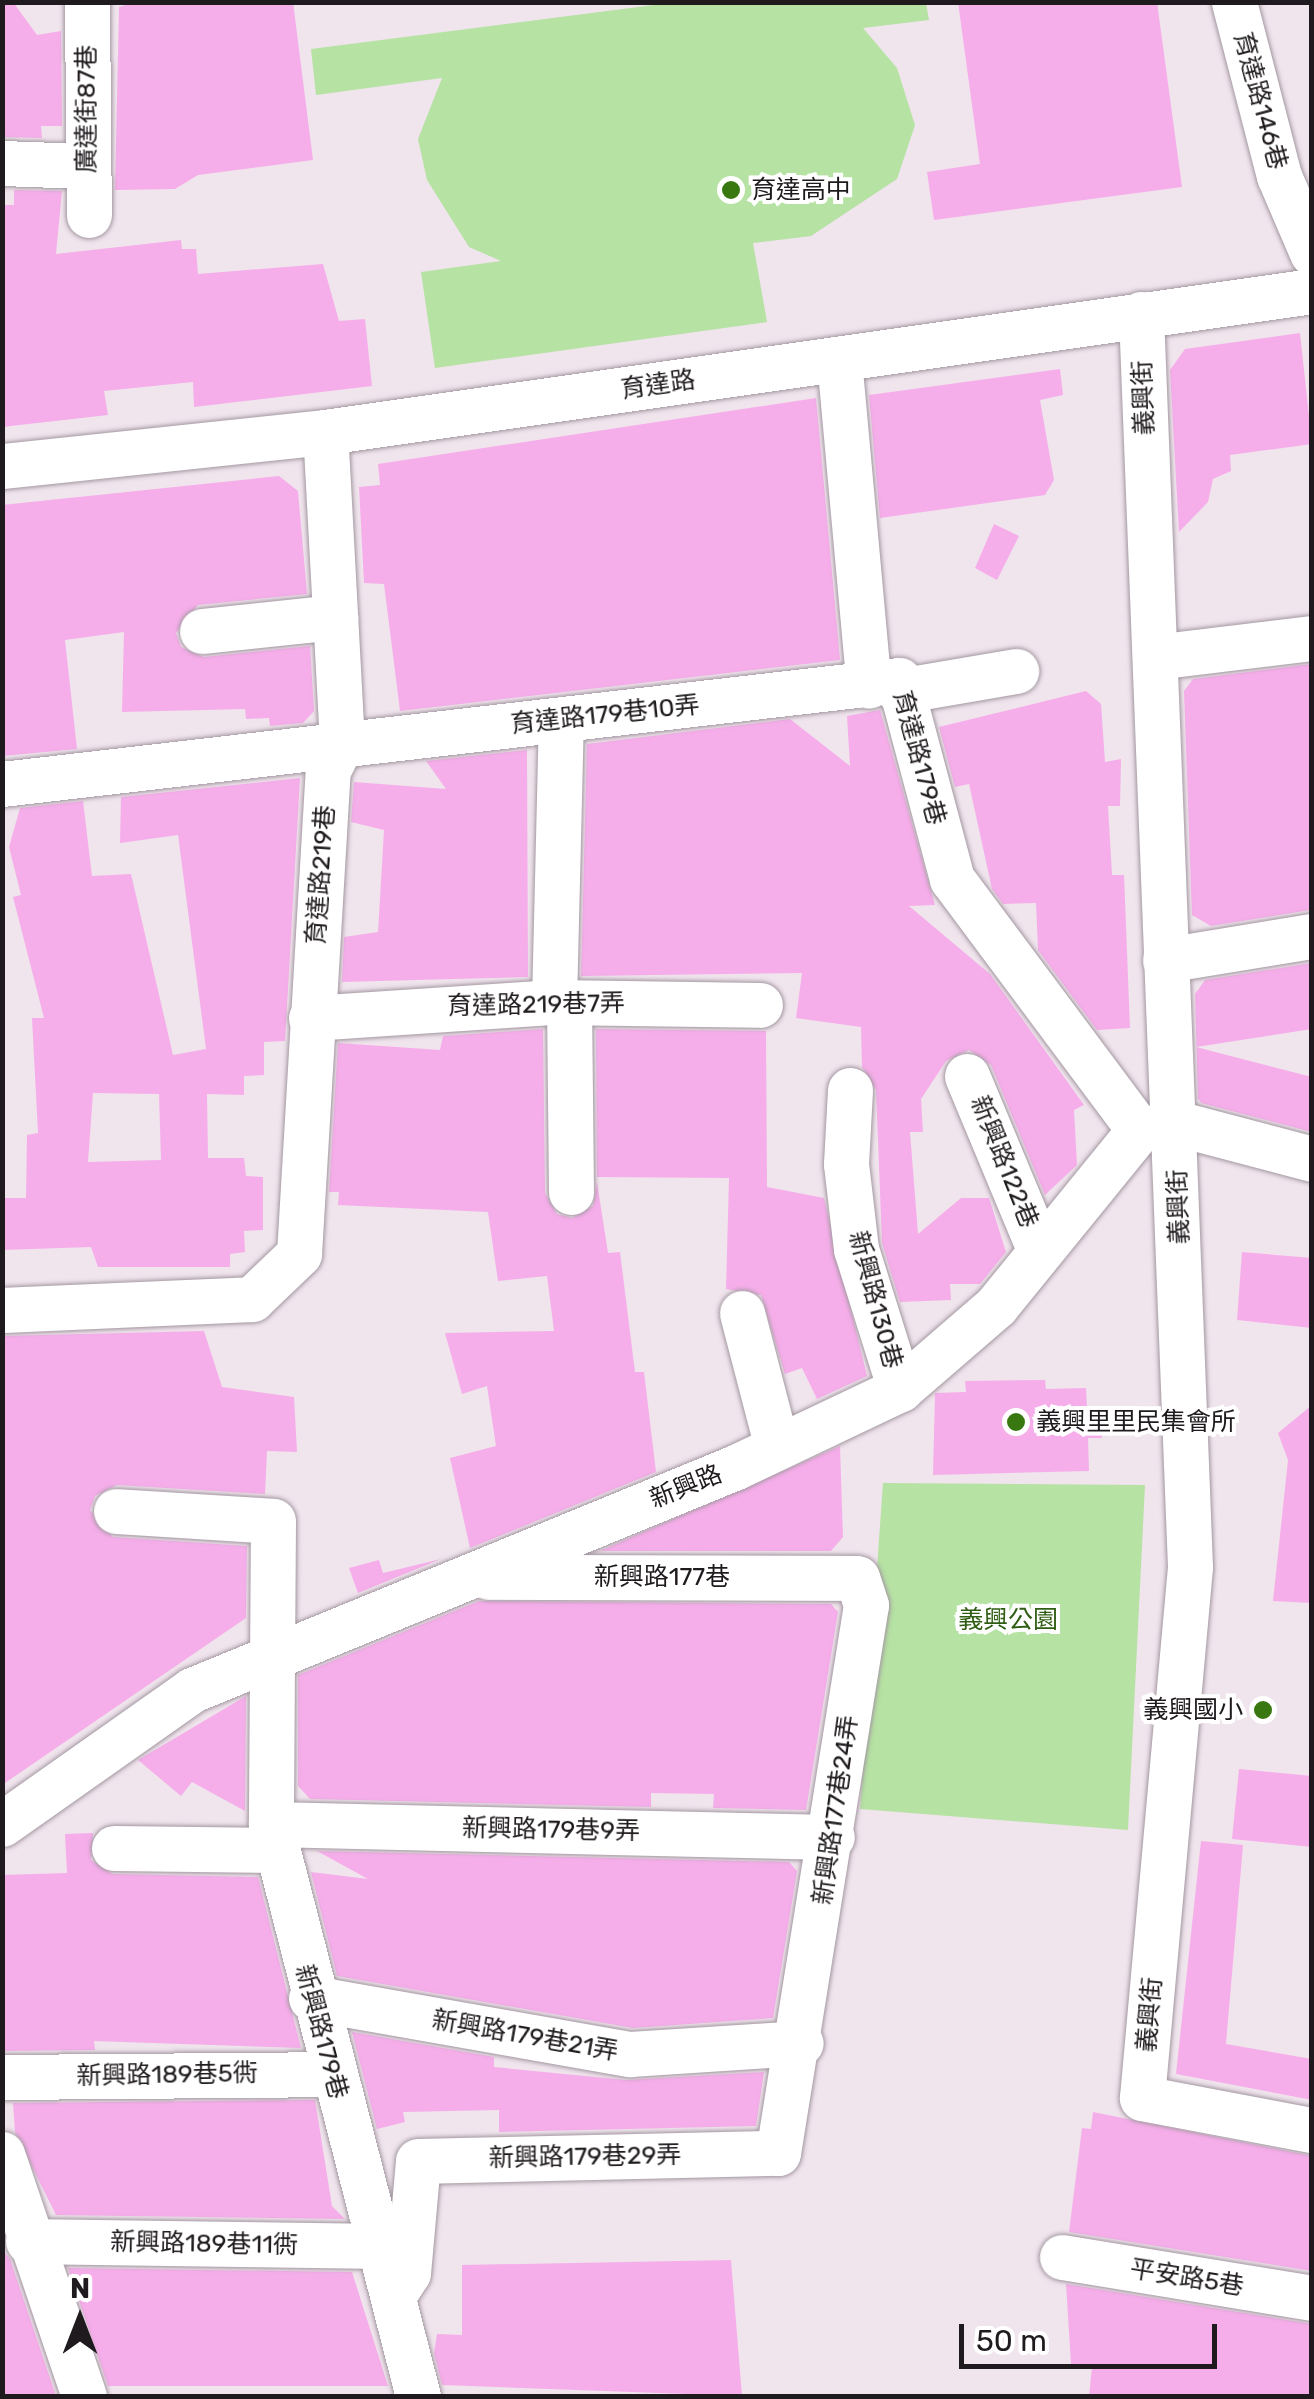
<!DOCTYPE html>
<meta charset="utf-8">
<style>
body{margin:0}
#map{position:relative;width:1314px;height:2399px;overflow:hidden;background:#f0e4ed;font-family:Rubik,"Noto Sans TC",sans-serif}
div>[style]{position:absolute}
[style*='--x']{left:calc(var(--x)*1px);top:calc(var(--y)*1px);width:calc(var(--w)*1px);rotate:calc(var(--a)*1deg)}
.green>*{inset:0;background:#b6e2a3}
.building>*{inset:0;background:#f6aeea}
.roads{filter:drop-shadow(0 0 2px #a398a1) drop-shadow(0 0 2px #a398a1)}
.minor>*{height:45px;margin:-22.5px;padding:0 22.5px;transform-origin:22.5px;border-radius:22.5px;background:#fff}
.dots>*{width:28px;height:28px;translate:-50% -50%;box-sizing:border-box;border:5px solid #fff;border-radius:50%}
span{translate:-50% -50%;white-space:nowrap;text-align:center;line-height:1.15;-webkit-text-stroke:8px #fff;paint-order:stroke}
.street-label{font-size:25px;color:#1e1a1d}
.poi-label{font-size:25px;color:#1e1a1d}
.left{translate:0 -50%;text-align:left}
.right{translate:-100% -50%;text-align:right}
.park-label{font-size:25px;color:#2f5d13}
.frame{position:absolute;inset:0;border:5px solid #1e1a1d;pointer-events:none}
.north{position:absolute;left:30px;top:2269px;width:100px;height:100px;-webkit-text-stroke:8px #fff;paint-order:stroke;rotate:0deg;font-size:28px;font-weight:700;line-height:40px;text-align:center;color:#1e1a1d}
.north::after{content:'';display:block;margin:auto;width:35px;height:45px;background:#1e1a1d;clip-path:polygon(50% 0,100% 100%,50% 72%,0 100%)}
.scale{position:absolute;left:959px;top:2324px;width:258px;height:45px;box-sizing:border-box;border:5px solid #1e1a1d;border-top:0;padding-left:12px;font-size:30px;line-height:35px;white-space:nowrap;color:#1e1a1d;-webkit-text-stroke:8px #fff;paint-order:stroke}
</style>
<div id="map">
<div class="green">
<div style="clip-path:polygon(677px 2px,926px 3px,929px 20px,863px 28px,897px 68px,915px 125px,897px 179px,811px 236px,753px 243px,767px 322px,435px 368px,421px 272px,501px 261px,469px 247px,427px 180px,418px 139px,442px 78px,316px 95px,311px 49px)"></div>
<div style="clip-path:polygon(883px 1483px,1145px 1485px,1128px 1830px,860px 1809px)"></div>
</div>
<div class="building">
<div style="clip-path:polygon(2px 2px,13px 2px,37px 35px,61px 31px,62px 126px,41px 126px,42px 138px,2px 137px)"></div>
<div style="clip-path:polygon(136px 2px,293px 2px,313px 160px,198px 175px,175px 189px,115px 190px,119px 7px)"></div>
<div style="clip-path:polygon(958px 2px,1157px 2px,1182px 187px,934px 220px,927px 172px,980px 164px)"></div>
<div style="clip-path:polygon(14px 190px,62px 191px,56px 254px,181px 240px,182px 249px,196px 249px,198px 274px,323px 264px,339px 321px,365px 319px,372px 386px,194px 407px,193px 382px,104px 391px,108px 415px,2px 427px,2px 205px,14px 205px)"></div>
<div style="clip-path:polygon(1300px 333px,1312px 444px,1230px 455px,1231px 471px,1213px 479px,1208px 502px,1179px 532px,1170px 370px,1185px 349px)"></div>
<div style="clip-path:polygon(1060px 369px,1063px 395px,1040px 400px,1054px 480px,1045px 495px,880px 518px,869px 395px)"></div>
<div style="clip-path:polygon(816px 398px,840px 660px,400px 711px,384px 584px,364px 583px,359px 487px,380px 485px,378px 464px)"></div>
<div style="clip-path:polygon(279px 476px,298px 491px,307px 594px,198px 605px,176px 633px,181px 647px,204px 657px,310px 646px,314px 711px,303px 723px,270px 726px,269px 718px,246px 719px,245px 709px,122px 712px,124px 632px,65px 640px,77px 749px,2px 756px,2px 505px)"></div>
<div style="clip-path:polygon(994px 524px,1019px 536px,997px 580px,975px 568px)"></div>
<div style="clip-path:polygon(1312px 664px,1310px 910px,1211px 926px,1192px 915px,1184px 691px,1193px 679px)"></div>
<div style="clip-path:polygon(1086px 691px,1101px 704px,1105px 762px,1121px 759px,1120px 806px,1108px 806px,1112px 875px,1124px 875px,1130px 1028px,1097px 1030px,1038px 950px,1036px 903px,1003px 904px,992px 889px,969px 784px,955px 787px,939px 727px)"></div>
<div style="clip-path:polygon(880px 710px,935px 905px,909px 906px,990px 974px,1084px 1105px,1074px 1110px,1077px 1165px,1045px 1195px,991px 1065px,969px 1050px,946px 1061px,921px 1099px,923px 1132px,910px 1132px,918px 1234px,961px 1198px,989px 1198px,1006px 1252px,980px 1284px,950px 1284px,951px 1300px,900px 1302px,882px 1243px,876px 1090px,862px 1067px,861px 1027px,796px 1018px,802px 973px,581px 976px,587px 744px,790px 719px,850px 766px,847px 716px)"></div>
<div style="clip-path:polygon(527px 750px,528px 977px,342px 982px,344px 937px,378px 932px,384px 830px,351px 822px,354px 782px,446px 789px,426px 761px)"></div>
<div style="clip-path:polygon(evenodd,300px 778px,285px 1041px,264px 1042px,264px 1075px,244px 1076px,244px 1095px,207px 1094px,208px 1158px,244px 1158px,246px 1176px,263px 1177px,263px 1230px,244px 1231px,245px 1252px,230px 1254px,230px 1267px,98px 1267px,91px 1247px,2px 1250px,2px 1198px,26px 1198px,27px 1135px,38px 1133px,32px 1018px,44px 1018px,13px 897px,21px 895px,9px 847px,20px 808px,83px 801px,92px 876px,131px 874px,173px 1055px,206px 1049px,178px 835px,120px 843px,121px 797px,300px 778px,93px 1093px,159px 1094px,161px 1160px,88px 1162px,93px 1093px)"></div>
<div style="clip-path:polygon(1312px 963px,1312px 1029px,1196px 1047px,1312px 1077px,1312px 1132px,1201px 1103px,1198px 1098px,1195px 994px,1205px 980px)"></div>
<div style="clip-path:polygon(543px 1029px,545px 1193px,557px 1214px,572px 1218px,593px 1206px,597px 1182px,608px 1253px,620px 1252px,635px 1372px,644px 1372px,656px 1472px,470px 1548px,450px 1458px,496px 1446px,487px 1386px,462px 1394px,445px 1333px,554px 1331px,547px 1276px,498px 1281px,488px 1212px,338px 1205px,339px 1192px,329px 1192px,338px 1043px,440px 1050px,443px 1036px)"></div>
<div style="clip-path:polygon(596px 1029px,766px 1031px,767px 1187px,824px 1198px,867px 1376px,817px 1399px,802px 1368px,785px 1374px,761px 1295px,726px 1289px,729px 1178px,597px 1177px)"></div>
<div style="clip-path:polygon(1242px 1252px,1312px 1258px,1312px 1328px,1237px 1320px)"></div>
<div style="clip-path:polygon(204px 1331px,222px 1387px,294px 1397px,297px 1452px,267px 1451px,265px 1494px,117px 1485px,95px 1496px,90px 1510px,113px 1537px,247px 1546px,246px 1618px,2px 1785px,2px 1336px)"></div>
<div style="clip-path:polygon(1045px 1380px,1046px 1389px,1086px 1388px,1087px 1407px,1101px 1406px,1102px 1438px,1088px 1438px,1089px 1471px,933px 1475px,935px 1393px,966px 1392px,965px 1381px)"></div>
<div style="clip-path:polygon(1312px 1405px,1312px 1603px,1273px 1601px,1288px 1460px,1278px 1433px)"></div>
<div style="clip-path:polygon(840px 1446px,843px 1537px,831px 1551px,600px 1551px)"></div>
<div style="clip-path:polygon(441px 1559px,358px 1593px,349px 1568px,379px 1560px,383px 1573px)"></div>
<div style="clip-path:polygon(479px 1601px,831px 1604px,838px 1612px,806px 1810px,713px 1808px,714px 1794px,651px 1793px,651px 1807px,310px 1799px,298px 1786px,298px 1675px)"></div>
<div style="clip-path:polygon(246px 1696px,245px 1811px,192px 1782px,181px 1796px,138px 1760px)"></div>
<div style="clip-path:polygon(1239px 1769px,1312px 1776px,1312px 1847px,1232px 1839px)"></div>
<div style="clip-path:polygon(93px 1833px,91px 1860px,113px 1874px,258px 1877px,301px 2048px,94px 2041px,95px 2050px,2px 2051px,2px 1875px,67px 1873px,65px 1834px)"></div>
<div style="clip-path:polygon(1201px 1841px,1243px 1845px,1226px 2044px,1312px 2059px,1312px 2100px,1176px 2074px)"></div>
<div style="clip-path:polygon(317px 1851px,789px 1862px,797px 1871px,773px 2018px,633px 2028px,337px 1976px,311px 1872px,368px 1879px)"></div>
<div style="clip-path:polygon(352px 2032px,494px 2057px,494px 2067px,626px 2080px,764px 2072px,756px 2126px,499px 2132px,499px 2110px,403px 2112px,405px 2122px,377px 2129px)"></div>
<div style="clip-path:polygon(315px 2100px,332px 2206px,345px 2219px,56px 2215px,15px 2132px,13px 2103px)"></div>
<div style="clip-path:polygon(1093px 2112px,1312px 2156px,1312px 2271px,1069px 2232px,1082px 2128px,1091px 2129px)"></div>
<div style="clip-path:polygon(2px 2250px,10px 2259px,56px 2396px,2px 2396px)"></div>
<div style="clip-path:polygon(731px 2260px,742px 2396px,442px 2385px,434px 2353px,437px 2334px,462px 2335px,462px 2265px)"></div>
<div style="clip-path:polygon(68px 2268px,352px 2272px,388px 2386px,108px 2386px)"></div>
<div style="clip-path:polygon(1066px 2284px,1312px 2324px,1312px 2396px,1089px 2396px,1092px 2367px,1071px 2364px)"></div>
</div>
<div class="roads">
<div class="minor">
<div style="--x:87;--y:2;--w:213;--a:89.5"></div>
<div style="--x:1234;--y:2;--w:180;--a:75.5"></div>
<div style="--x:1279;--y:176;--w:84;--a:66.8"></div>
<div style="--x:2;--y:163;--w:83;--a:2.1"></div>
<div style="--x:1141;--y:314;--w:1254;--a:87.76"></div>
<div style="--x:1190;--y:1567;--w:533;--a:95.17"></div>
<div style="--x:1142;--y:2098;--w:173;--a:10.7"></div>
<div style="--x:839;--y:359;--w:328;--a:84.8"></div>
<div style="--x:2;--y:466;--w:325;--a:-6"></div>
<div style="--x:325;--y:432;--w:997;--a:-8.13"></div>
<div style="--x:202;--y:631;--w:134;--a:-6"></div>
<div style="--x:1155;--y:657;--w:158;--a:-6.9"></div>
<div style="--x:899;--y:691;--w:119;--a:-9.7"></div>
<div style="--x:2;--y:784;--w:903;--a:-6.61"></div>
<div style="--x:899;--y:680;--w:206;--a:75.1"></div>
<div style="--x:952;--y:879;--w:313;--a:53.3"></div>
<div style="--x:1165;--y:960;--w:149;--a:-9.3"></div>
<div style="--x:554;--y:1002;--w:282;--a:-88.6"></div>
<div style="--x:569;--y:1002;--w:190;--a:89.4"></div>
<div style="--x:311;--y:1018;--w:244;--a:-3.8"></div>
<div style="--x:554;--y:1002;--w:206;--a:0.8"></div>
<div style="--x:967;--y:1076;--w:187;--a:67.4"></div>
<div style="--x:850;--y:1090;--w:74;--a:93.1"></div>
<div style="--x:846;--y:1164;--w:86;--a:83.3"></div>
<div style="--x:856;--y:1249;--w:147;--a:72.6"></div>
<div style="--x:2;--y:1310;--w:250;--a:-2.5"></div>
<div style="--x:252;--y:1299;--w:65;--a:-43.8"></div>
<div style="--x:299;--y:1254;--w:485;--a:-86.6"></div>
<div style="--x:328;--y:770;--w:30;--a:-63"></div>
<div style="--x:342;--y:743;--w:311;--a:-93.1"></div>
<div style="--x:742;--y:1313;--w:138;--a:75.4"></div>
<div style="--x:116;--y:1511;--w:157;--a:3.6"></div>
<div style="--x:273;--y:1521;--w:303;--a:90.4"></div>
<div style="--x:271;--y:1824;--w:591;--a:75.59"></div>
<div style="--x:2;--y:1824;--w:232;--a:-35.2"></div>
<div style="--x:192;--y:1690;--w:588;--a:-22.29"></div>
<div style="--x:736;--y:1467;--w:182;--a:-25.4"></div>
<div style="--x:900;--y:1389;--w:127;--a:-40.8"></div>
<div style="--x:996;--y:1306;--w:227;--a:-50.9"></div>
<div style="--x:1139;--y:1130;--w:38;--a:-11"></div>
<div style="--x:1176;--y:1123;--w:141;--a:14.8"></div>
<div style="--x:271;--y:1824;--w:561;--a:1.33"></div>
<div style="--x:114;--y:1848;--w:163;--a:0.7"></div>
<div style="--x:311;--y:1998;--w:324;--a:10"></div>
<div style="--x:630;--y:2054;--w:171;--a:-3.7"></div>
<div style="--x:2;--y:2077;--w:329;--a:-0.5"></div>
<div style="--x:2;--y:2154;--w:256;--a:71.3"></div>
<div style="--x:28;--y:2241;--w:352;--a:0.8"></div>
<div style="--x:1062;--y:2257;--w:253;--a:9.3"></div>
<div style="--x:393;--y:2296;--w:27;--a:-57"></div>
<div style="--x:408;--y:2273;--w:112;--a:-84.9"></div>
<div style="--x:418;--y:2161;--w:360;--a:-1.3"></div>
<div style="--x:778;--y:2153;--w:555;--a:-80.88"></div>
<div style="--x:866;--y:1605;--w:28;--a:-108"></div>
<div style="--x:857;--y:1578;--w:369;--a:-179.8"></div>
</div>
</div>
<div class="dots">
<div style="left:731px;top:190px;background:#397711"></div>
<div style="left:1016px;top:1422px;background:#397711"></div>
<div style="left:1263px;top:1710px;background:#397711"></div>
</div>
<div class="street-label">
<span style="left:1260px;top:101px;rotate:75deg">育達路146巷</span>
<span style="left:87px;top:109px;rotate:-90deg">廣達街87巷</span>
<span style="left:658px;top:385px;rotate:-8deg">育達路</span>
<span style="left:1144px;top:398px;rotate:-92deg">義興街</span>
<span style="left:605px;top:715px;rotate:-6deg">育達路179巷10弄</span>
<span style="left:919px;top:758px;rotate:75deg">育達路179巷</span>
<span style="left:321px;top:875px;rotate:-86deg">育達路219巷</span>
<span style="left:536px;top:1005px;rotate:-1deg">育達路219巷7弄</span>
<span style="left:1004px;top:1162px;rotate:68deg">新興路122巷</span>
<span style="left:1179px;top:1207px;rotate:-92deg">義興街</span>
<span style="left:875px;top:1300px;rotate:75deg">新興路130巷</span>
<span style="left:686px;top:1487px;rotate:-22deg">新興路</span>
<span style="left:662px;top:1577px">新興路177巷</span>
<span style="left:836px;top:1810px;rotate:-82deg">新興路177巷24弄</span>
<span style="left:551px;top:1830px;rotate:1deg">新興路179巷9弄</span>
<span style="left:1150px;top:2015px;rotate:-85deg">義興街</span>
<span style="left:321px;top:2032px;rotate:75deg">新興路179巷</span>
<span style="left:525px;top:2036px;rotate:10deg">新興路179巷21弄</span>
<span style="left:167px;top:2075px;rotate:-1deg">新興路189巷5衖</span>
<span style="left:585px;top:2157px;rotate:-1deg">新興路179巷29弄</span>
<span style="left:204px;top:2244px;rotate:1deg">新興路189巷11衖</span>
<span style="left:1187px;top:2278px;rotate:9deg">平安路5巷</span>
</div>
<div class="poi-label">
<span class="left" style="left:751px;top:190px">育達高中</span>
<span class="left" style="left:1036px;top:1422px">義興里里民集會所</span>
<span class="right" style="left:1243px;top:1710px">義興國小</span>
</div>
<div class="park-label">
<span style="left:1008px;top:1620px">義興公園</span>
</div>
<div class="frame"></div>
<div class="north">N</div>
<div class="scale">50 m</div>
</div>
